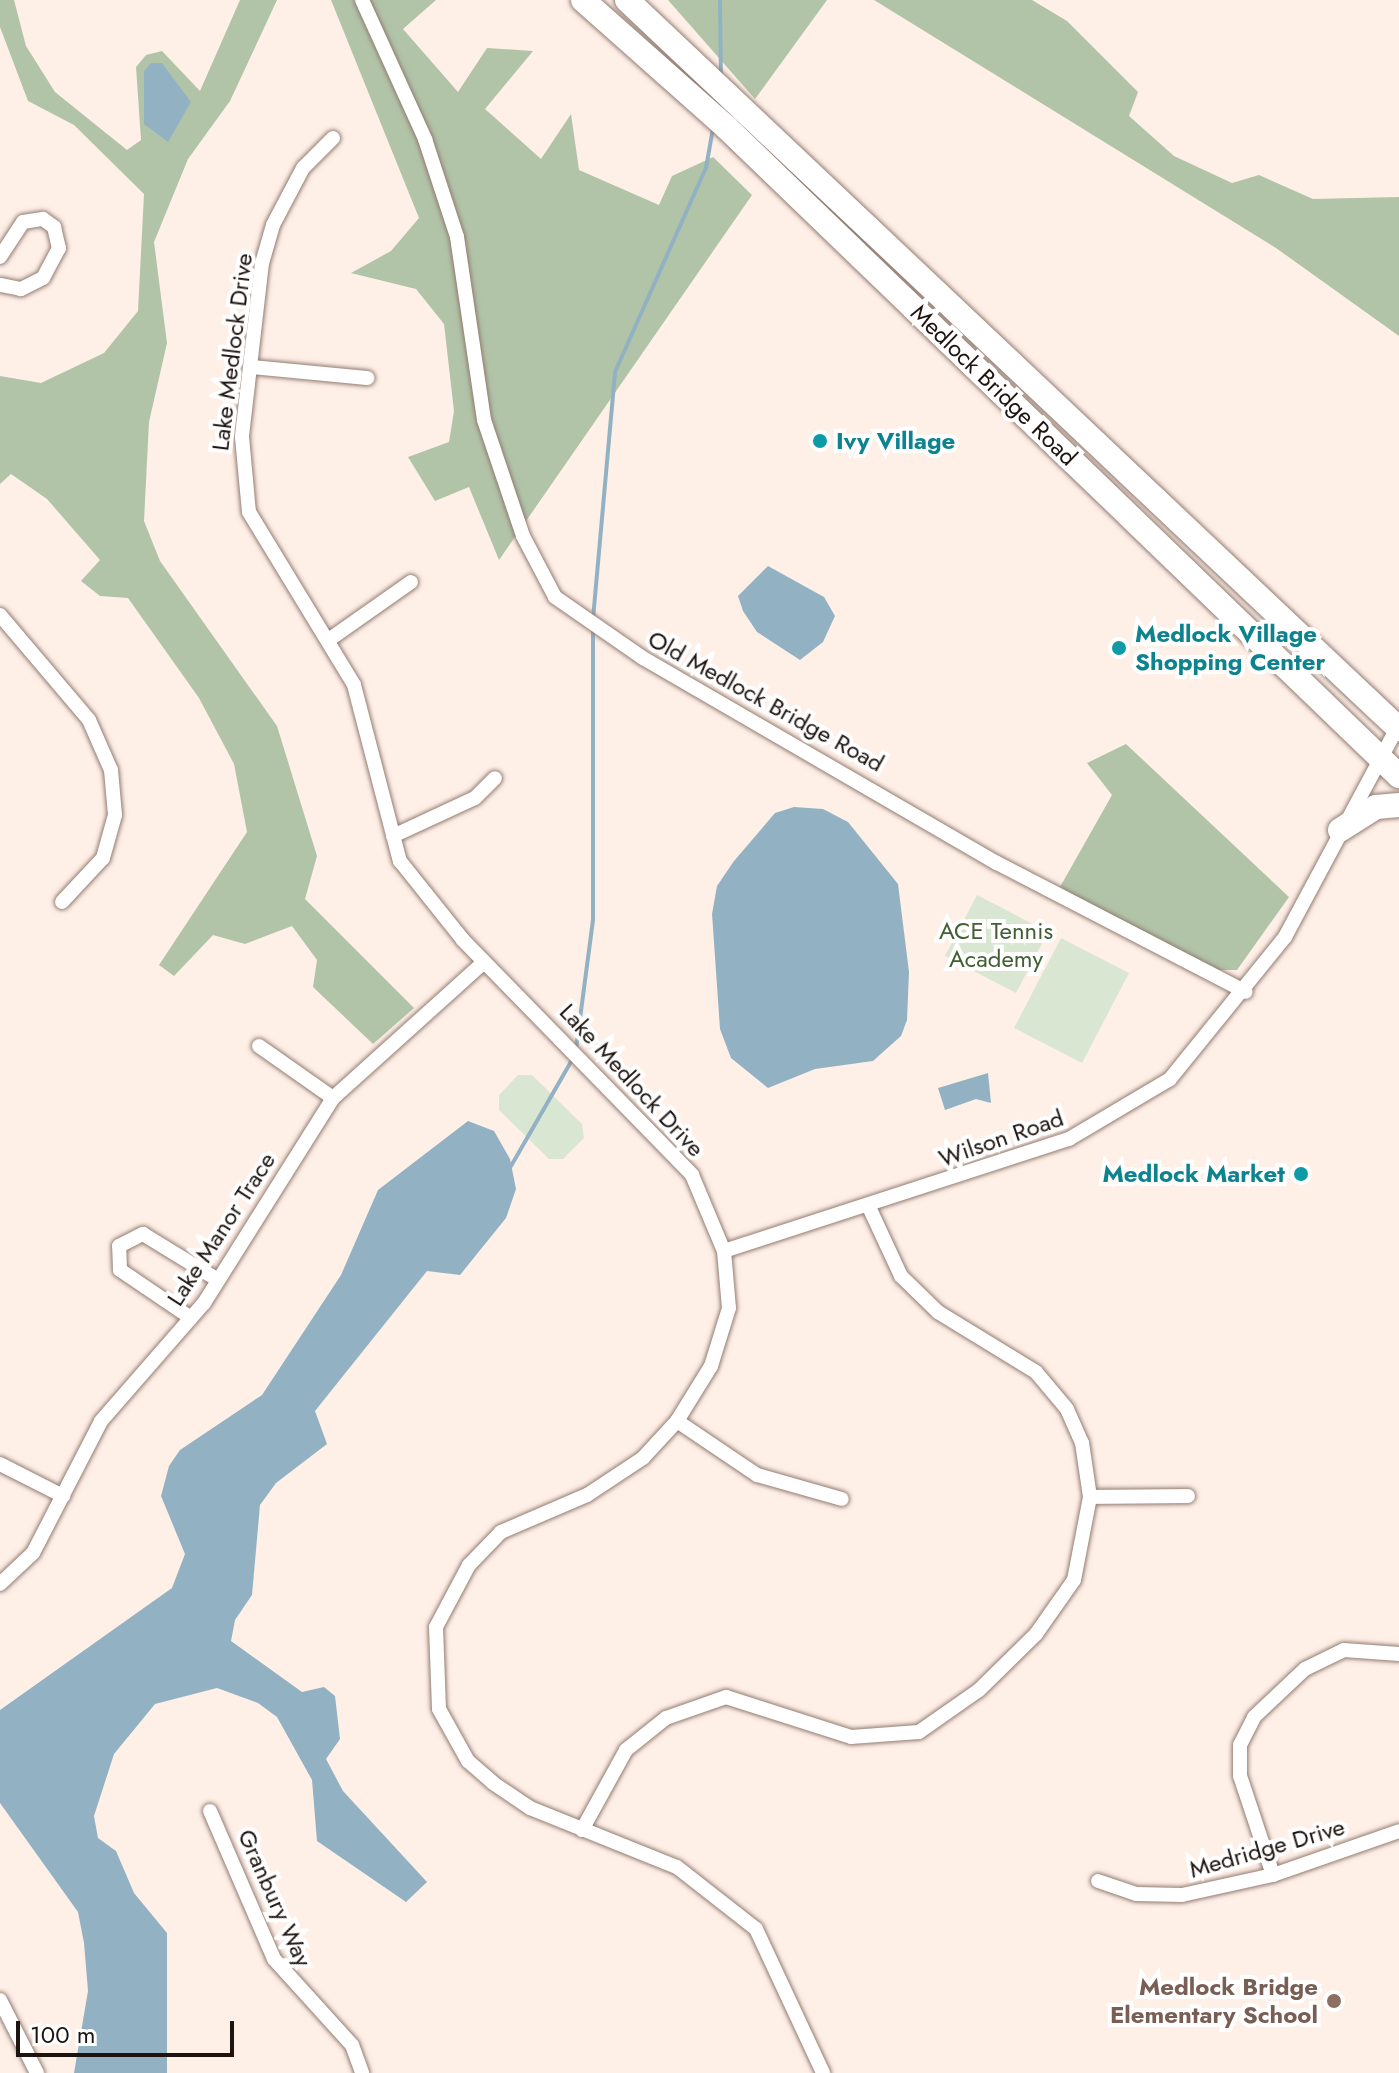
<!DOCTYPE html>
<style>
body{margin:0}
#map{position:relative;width:1399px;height:2073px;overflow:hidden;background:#feefe7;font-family:Jost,sans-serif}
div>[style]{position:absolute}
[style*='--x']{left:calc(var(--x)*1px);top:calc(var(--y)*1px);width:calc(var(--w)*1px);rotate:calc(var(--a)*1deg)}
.green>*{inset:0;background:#d9e7d2}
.forest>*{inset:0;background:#b1c4a8}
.water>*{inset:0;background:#92b2c4}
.stream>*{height:4px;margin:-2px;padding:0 2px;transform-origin:2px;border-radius:2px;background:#92b2c4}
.roads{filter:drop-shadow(0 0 2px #927c71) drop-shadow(0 0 2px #927c71)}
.minor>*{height:14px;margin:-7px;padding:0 7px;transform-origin:7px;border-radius:7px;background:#fff}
.trunk>*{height:24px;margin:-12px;padding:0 12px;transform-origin:12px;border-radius:12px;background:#fff}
.dots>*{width:22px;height:22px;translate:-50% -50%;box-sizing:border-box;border:4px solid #fff;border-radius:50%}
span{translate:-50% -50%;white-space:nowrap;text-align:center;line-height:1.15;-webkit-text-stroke:8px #fff;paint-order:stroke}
.street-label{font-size:24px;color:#1d1410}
.culture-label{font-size:24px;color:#0d838f;font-weight:700}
.left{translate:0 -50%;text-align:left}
.right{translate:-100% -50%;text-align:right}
.park-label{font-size:24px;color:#425e33}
.education-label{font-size:24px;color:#785e54;font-weight:700}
.scale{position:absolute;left:16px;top:2021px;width:218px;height:36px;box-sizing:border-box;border:4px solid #1d1410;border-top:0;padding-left:10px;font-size:24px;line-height:28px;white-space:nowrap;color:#1d1410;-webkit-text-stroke:6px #fff;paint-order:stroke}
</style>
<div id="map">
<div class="green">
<div style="clip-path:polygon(977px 895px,1048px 932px,1016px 993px,945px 956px)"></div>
<div style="clip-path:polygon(1061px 938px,1129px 973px,1082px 1063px,1014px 1028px)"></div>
<div style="clip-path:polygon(518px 1075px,532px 1075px,582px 1124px,584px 1138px,563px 1159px,549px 1159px,499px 1110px,499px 1095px)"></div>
</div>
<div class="forest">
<div style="clip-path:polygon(0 0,14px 0,26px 46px,55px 92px,127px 150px,141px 140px,136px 67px,146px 55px,162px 51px,200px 91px,240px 0,277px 0,230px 101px,188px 159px,154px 242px,167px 343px,149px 422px,144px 521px,160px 561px,277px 726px,317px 856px,305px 899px,414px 1008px,373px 1044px,313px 987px,317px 960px,292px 926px,245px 944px,213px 935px,174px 976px,159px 965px,247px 832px,234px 764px,199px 698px,128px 598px,100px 596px,81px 581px,100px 560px,47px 499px,11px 474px,0 484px,0 376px,41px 383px,104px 353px,138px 311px,144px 194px,74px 125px,28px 101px,0 27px)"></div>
<div style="clip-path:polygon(331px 0,436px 0,403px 29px,458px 92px,487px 48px,533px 51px,485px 109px,541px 159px,571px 114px,579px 170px,659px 205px,672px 176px,713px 157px,752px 195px,499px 560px,469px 487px,435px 501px,408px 457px,449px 442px,454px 411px,444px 324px,416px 289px,351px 273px,391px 251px,419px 218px)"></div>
<div style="clip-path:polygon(668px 0,827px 0,755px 99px)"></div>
<div style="clip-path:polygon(874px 0,1032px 0,1067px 21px,1138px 92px,1129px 116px,1174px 156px,1232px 183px,1259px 175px,1313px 199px,1399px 197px,1399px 336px,1276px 248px)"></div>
<div style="clip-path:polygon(1126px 744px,1289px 897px,1237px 970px,1215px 970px,1060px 887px,1112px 795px,1087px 763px)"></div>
</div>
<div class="water">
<div style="clip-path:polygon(151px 63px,162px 63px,191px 102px,168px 142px,144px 124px,144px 71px)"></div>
<div style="clip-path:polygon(768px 566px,824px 597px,835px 616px,823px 642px,800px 660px,757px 632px,743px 611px,738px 596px)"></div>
<div style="clip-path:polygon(794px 807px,823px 809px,848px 822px,898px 884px,909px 972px,907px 1020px,901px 1036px,873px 1061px,815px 1069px,768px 1088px,731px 1058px,720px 1029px,712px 914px,717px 886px,734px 861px,775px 813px)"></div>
<div style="clip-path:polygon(988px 1073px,991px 1103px,976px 1099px,945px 1110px,938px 1088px)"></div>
<div style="clip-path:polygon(468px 1121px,494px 1131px,510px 1159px,516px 1189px,506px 1218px,460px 1275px,427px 1271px,315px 1411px,327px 1444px,276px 1483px,260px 1505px,252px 1595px,235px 1620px,231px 1641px,302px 1692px,324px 1687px,335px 1696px,340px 1739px,326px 1759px,343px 1791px,427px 1882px,406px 1902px,317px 1841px,312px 1780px,277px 1717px,258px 1703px,217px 1688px,155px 1704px,114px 1754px,94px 1816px,98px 1838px,116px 1851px,134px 1893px,167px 1933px,167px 2073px,74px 2073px,88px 1991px,84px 1943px,78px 1912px,0 1803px,0 1710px,172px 1588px,185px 1554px,161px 1496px,169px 1466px,180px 1450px,262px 1395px,341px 1275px,378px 1190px)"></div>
</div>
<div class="stream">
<div style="--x:720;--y:0;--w:77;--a:89.3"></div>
<div style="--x:593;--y:619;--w:248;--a:-84.9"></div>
<div style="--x:615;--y:372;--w:223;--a:-66"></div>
<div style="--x:706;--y:168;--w:40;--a:-80"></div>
<div style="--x:576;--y:1049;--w:131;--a:-82.5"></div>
<div style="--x:593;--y:919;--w:291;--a:-90"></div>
<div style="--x:511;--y:1166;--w:125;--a:-60.1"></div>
</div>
<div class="roads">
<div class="minor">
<div style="--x:362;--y:0;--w:153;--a:65.6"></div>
<div style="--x:425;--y:139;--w:103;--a:71.9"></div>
<div style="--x:457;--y:237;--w:185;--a:81.6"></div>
<div style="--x:484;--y:420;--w:122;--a:71.4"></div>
<div style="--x:523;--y:536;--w:69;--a:62.3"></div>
<div style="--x:555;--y:597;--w:107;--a:34.7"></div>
<div style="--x:643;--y:658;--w:409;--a:30.1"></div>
<div style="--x:997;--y:863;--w:280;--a:27.4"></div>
<div style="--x:333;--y:138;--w:42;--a:135"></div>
<div style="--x:303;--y:168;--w:64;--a:117.8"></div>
<div style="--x:273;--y:225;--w:40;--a:106"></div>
<div style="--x:262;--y:263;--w:175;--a:96.6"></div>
<div style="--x:242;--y:437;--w:75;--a:84.7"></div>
<div style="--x:249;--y:512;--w:202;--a:58.7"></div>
<div style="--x:354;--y:685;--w:182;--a:75.4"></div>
<div style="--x:400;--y:861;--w:101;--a:51.4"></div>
<div style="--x:463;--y:940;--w:328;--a:45.7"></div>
<div style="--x:692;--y:1175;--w:82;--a:67.2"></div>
<div style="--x:724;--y:1251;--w:57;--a:85"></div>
<div style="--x:729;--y:1308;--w:61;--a:107.2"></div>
<div style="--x:711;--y:1366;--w:65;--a:121.7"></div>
<div style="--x:677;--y:1421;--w:50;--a:132.6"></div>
<div style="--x:643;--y:1458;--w:67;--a:146.5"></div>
<div style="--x:587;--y:1495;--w:94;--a:156.7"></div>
<div style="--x:501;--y:1532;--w:46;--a:134.1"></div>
<div style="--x:469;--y:1565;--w:70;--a:118"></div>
<div style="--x:436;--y:1627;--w:82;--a:87.9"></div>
<div style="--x:439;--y:1709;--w:60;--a:60.9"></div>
<div style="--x:468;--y:1761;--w:33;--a:41"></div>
<div style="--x:493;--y:1783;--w:45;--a:34"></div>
<div style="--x:530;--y:1808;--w:158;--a:21.9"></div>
<div style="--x:677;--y:1867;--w:100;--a:38.1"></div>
<div style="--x:756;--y:1929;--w:159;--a:65"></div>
<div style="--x:0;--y:257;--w:42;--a:-56.7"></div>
<div style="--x:23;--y:222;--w:20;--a:-9"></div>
<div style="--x:43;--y:219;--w:14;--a:36"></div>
<div style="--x:54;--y:227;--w:22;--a:77"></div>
<div style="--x:59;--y:248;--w:34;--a:118"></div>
<div style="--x:43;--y:278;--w:25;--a:153"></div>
<div style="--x:21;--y:289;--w:21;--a:-169"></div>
<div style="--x:251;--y:367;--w:117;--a:5.4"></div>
<div style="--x:0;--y:615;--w:138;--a:49.7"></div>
<div style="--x:89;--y:720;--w:55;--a:66.3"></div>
<div style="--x:111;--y:770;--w:45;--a:84.9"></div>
<div style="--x:115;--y:815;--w:45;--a:105.6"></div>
<div style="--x:103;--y:858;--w:60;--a:133"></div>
<div style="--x:330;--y:639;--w:99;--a:-35.1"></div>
<div style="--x:393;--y:836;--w:90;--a:-24.9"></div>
<div style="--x:475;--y:798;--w:28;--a:-45"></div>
<div style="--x:259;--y:1046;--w:90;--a:35.1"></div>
<div style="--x:724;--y:1251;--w:363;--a:-18"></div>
<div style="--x:1069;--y:1139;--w:117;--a:-30.7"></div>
<div style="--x:1170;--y:1079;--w:183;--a:-51"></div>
<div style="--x:1285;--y:937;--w:242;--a:-61.8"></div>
<div style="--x:191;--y:1318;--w:86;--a:-145.9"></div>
<div style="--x:120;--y:1270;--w:24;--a:-92"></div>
<div style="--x:119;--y:1246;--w:27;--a:-27"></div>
<div style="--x:143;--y:1234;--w:88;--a:31.5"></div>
<div style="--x:677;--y:1421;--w:97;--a:34"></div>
<div style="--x:757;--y:1475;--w:88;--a:15.8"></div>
<div style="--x:0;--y:1464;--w:71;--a:26.9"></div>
<div style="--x:1090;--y:1497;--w:98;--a:-0.6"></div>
<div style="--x:0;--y:1584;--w:45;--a:-43.2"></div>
<div style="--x:33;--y:1553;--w:148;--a:-62.7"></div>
<div style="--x:101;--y:1421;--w:157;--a:-48.9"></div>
<div style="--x:204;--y:1303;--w:242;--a:-57.8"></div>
<div style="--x:333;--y:1098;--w:203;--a:-42"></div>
<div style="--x:210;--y:1811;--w:161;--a:66.6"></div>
<div style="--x:274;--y:1959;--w:116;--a:47.8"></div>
<div style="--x:352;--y:2045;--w:30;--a:70"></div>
<div style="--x:582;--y:1830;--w:91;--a:-61.2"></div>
<div style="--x:626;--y:1750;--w:51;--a:-38.7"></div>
<div style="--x:666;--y:1718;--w:64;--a:-19.3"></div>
<div style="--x:726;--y:1697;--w:131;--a:17.7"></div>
<div style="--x:851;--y:1737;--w:68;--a:-4.2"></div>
<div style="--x:919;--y:1732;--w:73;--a:-35"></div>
<div style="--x:979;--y:1690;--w:80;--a:-44.5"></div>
<div style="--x:1036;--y:1634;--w:66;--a:-54.9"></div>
<div style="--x:1074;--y:1580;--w:85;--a:-79.1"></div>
<div style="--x:1090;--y:1497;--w:55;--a:-98.4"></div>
<div style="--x:1082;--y:1443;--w:37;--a:-114"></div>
<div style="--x:1067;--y:1409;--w:48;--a:-130"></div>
<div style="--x:1036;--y:1372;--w:115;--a:-148.5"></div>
<div style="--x:938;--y:1312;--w:52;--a:-135.8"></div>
<div style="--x:901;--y:1276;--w:76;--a:-114.9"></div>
<div style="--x:1273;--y:1875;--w:104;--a:-108.4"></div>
<div style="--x:1240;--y:1776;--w:31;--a:-90"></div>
<div style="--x:1240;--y:1745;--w:31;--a:-63"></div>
<div style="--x:1254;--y:1717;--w:70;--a:-43.3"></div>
<div style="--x:1305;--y:1669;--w:43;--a:-26"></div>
<div style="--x:1344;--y:1650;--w:55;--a:4.2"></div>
<div style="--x:1098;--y:1881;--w:40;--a:18.9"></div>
<div style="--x:1136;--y:1894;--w:46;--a:1.2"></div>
<div style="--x:1182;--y:1895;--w:93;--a:-12.4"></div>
<div style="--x:1273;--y:1875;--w:133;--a:-19.2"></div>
<div style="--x:0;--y:2000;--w:82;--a:63.1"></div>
</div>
<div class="trunk">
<div style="--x:583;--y:0;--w:191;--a:41.6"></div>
<div style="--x:726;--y:127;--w:935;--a:43.96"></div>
<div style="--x:627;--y:0;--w:1062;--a:43.36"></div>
<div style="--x:1340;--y:830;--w:43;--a:-32.6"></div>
<div style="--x:1376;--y:807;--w:23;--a:-5"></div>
</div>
</div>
<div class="dots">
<div style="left:820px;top:441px;background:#0f9aa8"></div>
<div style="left:1119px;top:648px;background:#0f9aa8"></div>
<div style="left:1301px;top:1174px;background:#0f9aa8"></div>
<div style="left:1334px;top:2001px;background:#8d6e63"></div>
</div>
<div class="street-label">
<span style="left:232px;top:352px;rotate:-83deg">Lake Medlock Drive</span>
<span style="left:994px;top:385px;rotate:44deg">Medlock Bridge Road</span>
<span style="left:766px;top:701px;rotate:29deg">Old Medlock Bridge Road</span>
<span style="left:632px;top:1080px;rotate:47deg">Lake Medlock Drive</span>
<span style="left:1001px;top:1138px;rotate:-19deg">Wilson Road</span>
<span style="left:221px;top:1229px;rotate:-57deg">Lake Manor Trace</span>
<span style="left:1267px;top:1848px;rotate:-16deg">Medridge Drive</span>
<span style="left:275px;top:1898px;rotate:66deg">Granbury Way</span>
</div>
<div class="culture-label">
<span class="left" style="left:836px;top:441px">Ivy Village</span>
<span class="left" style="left:1135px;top:648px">Medlock Village<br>Shopping Center</span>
<span class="right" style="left:1285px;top:1174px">Medlock Market</span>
</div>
<div class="park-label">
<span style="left:996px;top:945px">ACE Tennis<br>Academy</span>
</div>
<div class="education-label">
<span class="right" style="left:1318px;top:2001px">Medlock Bridge<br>Elementary School</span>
</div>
<div class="scale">100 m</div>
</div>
